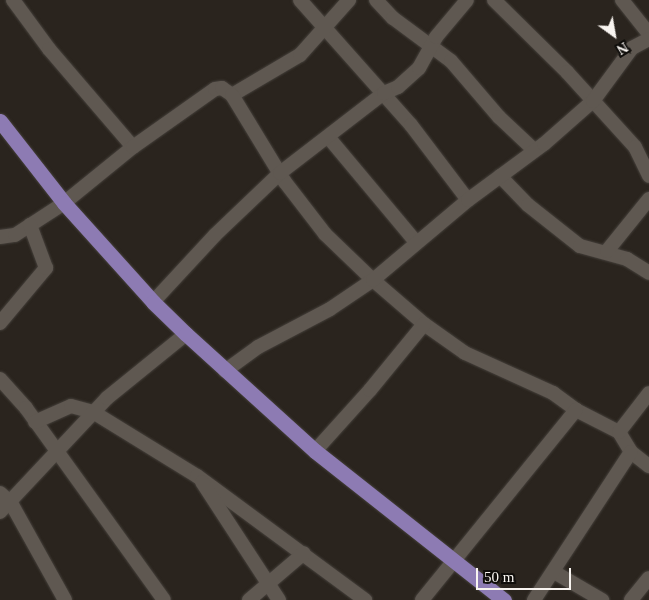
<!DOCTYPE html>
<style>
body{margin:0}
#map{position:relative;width:649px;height:600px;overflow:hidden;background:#2a241e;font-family:"Times New Roman",serif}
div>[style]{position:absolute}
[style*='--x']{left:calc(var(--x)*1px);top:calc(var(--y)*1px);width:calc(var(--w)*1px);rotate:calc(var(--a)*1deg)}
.roads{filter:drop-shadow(0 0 1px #45403b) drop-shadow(0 0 1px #45403b)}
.minor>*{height:14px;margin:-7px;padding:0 7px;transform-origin:7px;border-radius:7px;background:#5f5851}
.major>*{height:15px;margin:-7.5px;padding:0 7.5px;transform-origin:7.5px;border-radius:7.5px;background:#8d7bb3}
span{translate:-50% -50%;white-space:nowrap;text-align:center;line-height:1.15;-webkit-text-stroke:4px #100e0b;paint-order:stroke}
.north{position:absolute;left:589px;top:10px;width:50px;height:50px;-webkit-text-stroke:4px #100e0b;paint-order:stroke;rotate:148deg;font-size:14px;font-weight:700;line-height:20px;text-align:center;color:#f8f4f0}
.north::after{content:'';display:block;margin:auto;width:18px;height:22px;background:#f8f4f0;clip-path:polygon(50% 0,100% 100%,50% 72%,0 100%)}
.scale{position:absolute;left:476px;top:568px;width:95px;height:22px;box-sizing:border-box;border:2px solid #f8f4f0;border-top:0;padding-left:6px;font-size:15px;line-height:18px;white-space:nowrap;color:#f8f4f0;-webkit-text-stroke:4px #100e0b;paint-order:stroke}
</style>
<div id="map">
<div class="roads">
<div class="minor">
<div style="--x:13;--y:0;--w:61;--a:53.7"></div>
<div style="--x:49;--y:49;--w:129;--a:49.4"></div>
<div style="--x:300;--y:0;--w:167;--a:48.4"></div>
<div style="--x:411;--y:125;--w:94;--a:52.8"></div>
<div style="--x:376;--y:0;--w:25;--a:47"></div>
<div style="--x:393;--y:18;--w:72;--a:36.6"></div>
<div style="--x:451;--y:61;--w:74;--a:49.4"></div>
<div style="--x:499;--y:117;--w:48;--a:43.3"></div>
<div style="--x:494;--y:0;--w:103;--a:44.6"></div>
<div style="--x:567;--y:72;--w:101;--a:47.8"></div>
<div style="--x:635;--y:147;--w:32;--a:64"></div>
<div style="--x:622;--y:0;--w:43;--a:51.5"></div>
<div style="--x:232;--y:95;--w:79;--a:-30.5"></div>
<div style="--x:300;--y:55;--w:74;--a:-48.3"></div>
<div style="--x:329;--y:138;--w:136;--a:50.1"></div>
<div style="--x:500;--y:176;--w:40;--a:46"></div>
<div style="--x:528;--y:205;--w:66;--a:38.3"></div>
<div style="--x:580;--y:246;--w:49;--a:15.5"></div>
<div style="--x:627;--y:259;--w:26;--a:32"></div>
<div style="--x:0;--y:237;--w:15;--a:-8"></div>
<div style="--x:15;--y:235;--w:59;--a:-33.1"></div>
<div style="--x:64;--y:203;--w:89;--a:-39.1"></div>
<div style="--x:133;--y:147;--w:100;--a:-35.3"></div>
<div style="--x:215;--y:89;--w:7;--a:-8"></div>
<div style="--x:222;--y:88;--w:12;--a:35"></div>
<div style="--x:232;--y:95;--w:102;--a:58.7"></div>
<div style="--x:285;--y:182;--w:66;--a:52.4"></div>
<div style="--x:325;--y:234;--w:66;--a:43.8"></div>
<div style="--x:373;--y:280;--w:67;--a:40.8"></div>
<div style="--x:424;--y:324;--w:50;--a:35.3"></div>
<div style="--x:465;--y:353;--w:97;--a:24.4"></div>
<div style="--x:553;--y:393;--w:29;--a:36"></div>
<div style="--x:576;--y:410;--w:48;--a:27.1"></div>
<div style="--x:619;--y:432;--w:23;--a:59"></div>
<div style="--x:631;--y:452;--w:23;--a:38"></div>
<div style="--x:607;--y:251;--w:67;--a:-51.1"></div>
<div style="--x:153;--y:302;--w:91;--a:-47.2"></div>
<div style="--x:215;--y:235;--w:90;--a:-43.6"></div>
<div style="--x:280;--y:173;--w:131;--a:-37.6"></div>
<div style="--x:384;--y:93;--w:15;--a:-23"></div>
<div style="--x:398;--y:87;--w:28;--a:-42"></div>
<div style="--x:419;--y:68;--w:35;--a:-61"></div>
<div style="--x:436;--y:37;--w:48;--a:-50"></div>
<div style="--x:0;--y:323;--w:72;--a:-50.1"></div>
<div style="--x:46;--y:268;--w:46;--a:-110.4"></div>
<div style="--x:225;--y:371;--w:41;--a:-36"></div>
<div style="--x:258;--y:347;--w:81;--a:-27.8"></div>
<div style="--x:330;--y:309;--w:52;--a:-34"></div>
<div style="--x:373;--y:280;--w:124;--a:-40.1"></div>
<div style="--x:468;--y:200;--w:94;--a:-36.4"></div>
<div style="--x:544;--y:144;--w:65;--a:-41.3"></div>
<div style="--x:593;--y:101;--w:66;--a:-53.7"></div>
<div style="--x:632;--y:48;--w:19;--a:-28"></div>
<div style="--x:0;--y:379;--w:39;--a:48"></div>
<div style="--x:26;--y:408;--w:236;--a:54.3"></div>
<div style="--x:35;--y:422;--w:39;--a:-24"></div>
<div style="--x:71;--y:406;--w:23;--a:15"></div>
<div style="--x:93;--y:412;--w:122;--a:31.6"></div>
<div style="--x:197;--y:476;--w:209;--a:36.4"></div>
<div style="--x:619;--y:432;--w:49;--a:-52.4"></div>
<div style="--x:315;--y:451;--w:82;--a:-48"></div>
<div style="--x:370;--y:390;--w:85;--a:-50.7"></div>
<div style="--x:202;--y:482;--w:141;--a:56.9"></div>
<div style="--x:0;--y:493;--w:15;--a:42"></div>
<div style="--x:11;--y:503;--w:111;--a:60.9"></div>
<div style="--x:0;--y:512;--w:156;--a:-46.8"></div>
<div style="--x:107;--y:398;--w:102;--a:-39"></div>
<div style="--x:554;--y:572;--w:56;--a:30.3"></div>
<div style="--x:249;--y:600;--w:72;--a:-40.5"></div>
<div style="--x:422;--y:600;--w:245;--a:-51"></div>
<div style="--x:534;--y:600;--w:177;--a:-56.8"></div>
<div style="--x:631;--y:600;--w:28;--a:-51"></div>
</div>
<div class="major">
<div style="--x:0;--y:121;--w:104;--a:52"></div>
<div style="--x:64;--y:203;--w:133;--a:48"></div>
<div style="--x:153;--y:302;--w:46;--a:44.1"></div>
<div style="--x:186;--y:334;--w:174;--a:42.2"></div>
<div style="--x:315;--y:451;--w:241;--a:38.3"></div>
</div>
</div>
<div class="north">N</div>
<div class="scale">50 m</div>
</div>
